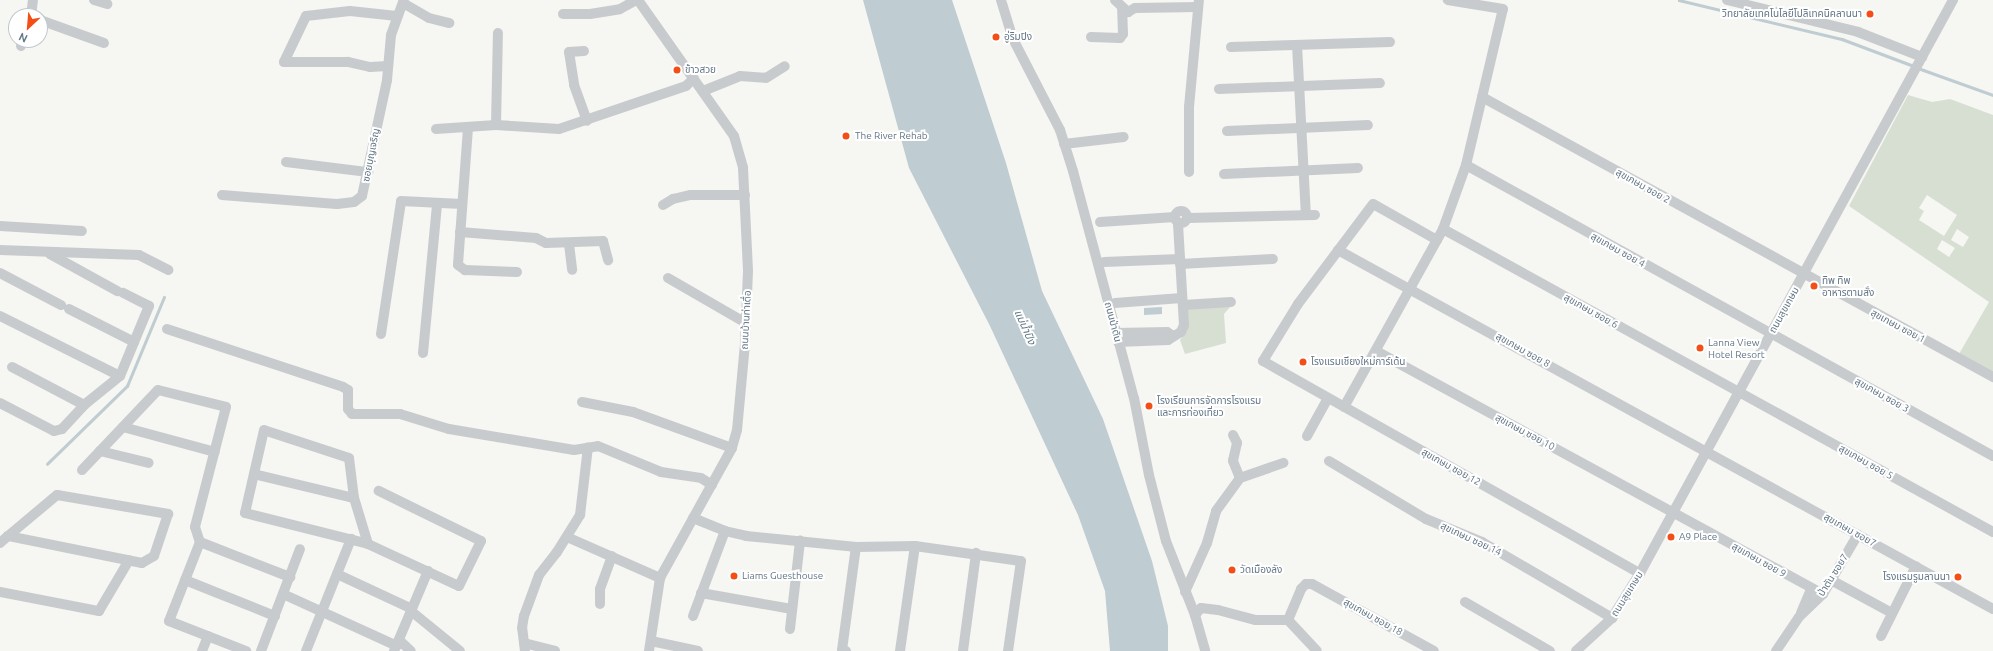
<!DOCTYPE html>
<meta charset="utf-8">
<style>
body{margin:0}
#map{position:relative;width:1993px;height:651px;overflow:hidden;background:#f6f6f2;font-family:Ubuntu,"Noto Sans Thai",sans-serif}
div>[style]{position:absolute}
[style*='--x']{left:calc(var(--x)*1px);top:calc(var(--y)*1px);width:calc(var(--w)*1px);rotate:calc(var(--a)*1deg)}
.green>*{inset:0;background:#d7dfd3}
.water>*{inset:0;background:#bfccd1}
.stream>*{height:2.5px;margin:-1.25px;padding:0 1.25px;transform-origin:1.25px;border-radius:1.25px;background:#bfccd1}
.minor>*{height:10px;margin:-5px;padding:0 5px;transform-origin:5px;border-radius:5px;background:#c8cbce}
.minor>.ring{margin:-5px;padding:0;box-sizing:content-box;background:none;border:10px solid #c8cbce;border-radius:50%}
.dots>*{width:11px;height:11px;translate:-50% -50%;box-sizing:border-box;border:2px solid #fff;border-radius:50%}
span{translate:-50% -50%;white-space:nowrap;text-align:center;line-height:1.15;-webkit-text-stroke:4px #fff;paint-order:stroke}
.poi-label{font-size:10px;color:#627686}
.right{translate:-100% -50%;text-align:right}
.left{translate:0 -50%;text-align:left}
.street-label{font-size:10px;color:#627686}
.water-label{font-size:11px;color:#5e7883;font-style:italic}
.north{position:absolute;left:8px;top:8px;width:40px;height:40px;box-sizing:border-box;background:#fff;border:1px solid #c0c8cf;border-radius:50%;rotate:206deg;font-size:11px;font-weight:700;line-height:16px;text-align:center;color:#627686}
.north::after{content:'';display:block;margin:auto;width:14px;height:18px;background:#f34e16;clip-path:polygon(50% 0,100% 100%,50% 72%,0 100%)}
</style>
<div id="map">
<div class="green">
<div style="clip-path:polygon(evenodd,1908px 95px,1932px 102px,1950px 99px,1993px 115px,1993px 372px,1959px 354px,1989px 302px,1849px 206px,1908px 95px,1927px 195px,1957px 215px,1944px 236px,1919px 220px,1924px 211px,1919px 208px,1927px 195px,1908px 95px,1957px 229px,1969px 237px,1963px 247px,1951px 240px,1957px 229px,1908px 95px,1942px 240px,1955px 248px,1949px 257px,1937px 249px,1942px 240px)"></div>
<div style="clip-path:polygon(1231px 306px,1224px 314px,1226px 343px,1185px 354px,1180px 340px,1187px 330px,1187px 309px)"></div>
</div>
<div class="water">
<div style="clip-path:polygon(863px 0,952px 0,1006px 163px,1042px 291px,1103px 419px,1152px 561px,1168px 626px,1168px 651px,1110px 651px,1105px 591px,1078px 515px,990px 326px,909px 168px)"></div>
<div style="clip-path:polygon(1162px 307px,1162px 314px,1144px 315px,1144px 308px)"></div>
</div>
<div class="stream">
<div style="--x:1679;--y:0;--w:168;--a:13.5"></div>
<div style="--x:1842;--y:39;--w:77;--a:20.6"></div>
<div style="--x:1918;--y:68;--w:80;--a:19.8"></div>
<div style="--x:47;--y:464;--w:112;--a:-44.3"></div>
<div style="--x:127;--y:386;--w:96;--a:-67.4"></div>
</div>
<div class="minor">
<div style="--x:94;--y:0;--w:14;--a:17"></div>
<div style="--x:638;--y:0;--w:166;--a:54.8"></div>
<div style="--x:734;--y:136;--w:33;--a:74"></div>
<div style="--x:743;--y:168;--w:103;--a:87.2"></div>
<div style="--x:748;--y:271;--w:73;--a:92.4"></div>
<div style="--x:745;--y:344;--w:86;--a:95.3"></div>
<div style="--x:737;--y:430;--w:19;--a:106"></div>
<div style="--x:732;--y:448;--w:149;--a:119"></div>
<div style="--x:660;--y:578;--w:74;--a:98.6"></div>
<div style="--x:1001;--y:0;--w:39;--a:73"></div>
<div style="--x:1012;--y:37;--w:105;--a:62.7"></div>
<div style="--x:1060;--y:130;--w:43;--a:72.4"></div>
<div style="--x:1073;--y:171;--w:235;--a:75"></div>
<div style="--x:1134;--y:398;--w:78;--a:79"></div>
<div style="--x:1149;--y:475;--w:68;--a:75.6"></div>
<div style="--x:1166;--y:541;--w:79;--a:68.6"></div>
<div style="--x:1195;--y:615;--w:37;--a:74"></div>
<div style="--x:1115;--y:0;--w:18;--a:43"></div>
<div style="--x:1128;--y:12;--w:8;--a:-30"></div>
<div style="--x:1135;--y:8;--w:63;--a:-0.9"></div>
<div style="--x:1727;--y:0;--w:135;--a:13.7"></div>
<div style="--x:1858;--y:32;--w:69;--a:21.3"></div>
<div style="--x:403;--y:3;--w:30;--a:30"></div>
<div style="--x:429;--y:18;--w:21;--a:14"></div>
<div style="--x:563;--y:14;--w:27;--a:0"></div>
<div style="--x:590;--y:14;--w:30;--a:-9"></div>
<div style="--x:620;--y:9;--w:18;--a:-29"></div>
<div style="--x:31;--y:16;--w:16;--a:-83"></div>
<div style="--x:40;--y:20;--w:68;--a:19.8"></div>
<div style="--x:1091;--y:37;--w:29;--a:2"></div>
<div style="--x:1120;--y:38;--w:5;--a:-53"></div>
<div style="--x:1123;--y:34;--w:25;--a:-92"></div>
<div style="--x:1297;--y:45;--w:170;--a:87"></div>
<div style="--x:21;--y:46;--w:6;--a:-72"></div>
<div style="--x:1231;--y:47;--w:159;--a:-1.8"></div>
<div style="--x:584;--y:51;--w:15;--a:176"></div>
<div style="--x:569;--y:52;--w:33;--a:81"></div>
<div style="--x:574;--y:85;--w:38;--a:70"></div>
<div style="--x:388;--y:66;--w:18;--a:177"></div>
<div style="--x:370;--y:67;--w:23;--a:-167"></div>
<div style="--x:348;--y:62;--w:64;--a:180"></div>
<div style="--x:284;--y:62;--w:51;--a:-64.4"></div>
<div style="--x:306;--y:16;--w:44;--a:-6.5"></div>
<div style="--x:350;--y:11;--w:47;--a:6.1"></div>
<div style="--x:1219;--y:89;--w:161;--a:-2.1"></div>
<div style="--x:703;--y:91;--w:40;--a:-22"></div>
<div style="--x:740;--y:76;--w:26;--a:4"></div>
<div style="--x:766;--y:78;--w:22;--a:-32"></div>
<div style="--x:1482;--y:97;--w:583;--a:28.72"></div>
<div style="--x:496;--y:125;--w:92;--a:-88.8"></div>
<div style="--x:468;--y:128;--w:137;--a:94.2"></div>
<div style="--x:458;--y:265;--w:9;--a:36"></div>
<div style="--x:465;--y:270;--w:52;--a:2.2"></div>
<div style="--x:436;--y:129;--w:60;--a:-3.8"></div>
<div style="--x:496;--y:125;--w:63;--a:3.6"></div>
<div style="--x:559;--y:129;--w:134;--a:-18.7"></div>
<div style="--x:686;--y:86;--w:11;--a:-45"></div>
<div style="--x:1227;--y:131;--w:141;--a:-2.4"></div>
<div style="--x:1064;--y:144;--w:60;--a:-6.7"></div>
<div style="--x:286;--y:162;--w:83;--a:7"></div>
<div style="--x:1466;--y:165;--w:602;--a:28.91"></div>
<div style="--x:1189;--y:172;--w:65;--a:-90"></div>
<div style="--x:1189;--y:107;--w:107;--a:-84.7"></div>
<div style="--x:1224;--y:174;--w:134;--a:-2.6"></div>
<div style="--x:222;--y:195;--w:115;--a:4.5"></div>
<div style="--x:337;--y:204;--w:17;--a:-7"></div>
<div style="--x:354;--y:202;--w:10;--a:-37"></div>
<div style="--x:362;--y:196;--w:119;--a:-77.8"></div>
<div style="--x:387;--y:80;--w:45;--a:-84.9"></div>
<div style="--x:391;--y:35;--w:37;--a:-70"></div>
<div style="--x:663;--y:205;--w:12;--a:-31"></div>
<div style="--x:673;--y:199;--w:18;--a:-13"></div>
<div style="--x:691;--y:195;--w:54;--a:0"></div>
<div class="ring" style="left:1175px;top:211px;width:2px;height:2px"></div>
<div style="--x:1188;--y:218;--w:127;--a:-1.4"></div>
<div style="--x:1100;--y:222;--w:75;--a:-3.8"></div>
<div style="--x:0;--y:226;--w:82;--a:3.5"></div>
<div style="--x:1443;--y:229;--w:628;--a:28.85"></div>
<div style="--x:460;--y:232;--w:76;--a:4.5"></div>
<div style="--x:536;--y:238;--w:11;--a:27"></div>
<div style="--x:546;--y:243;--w:57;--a:-2"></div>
<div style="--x:603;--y:241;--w:20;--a:75"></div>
<div style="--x:1437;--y:240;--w:73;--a:-150.6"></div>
<div style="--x:1373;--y:204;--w:125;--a:126.9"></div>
<div style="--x:1298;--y:304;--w:67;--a:121.6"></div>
<div style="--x:1263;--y:361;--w:433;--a:29.4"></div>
<div style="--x:569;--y:244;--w:26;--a:83"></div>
<div style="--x:0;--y:250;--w:139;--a:2.1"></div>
<div style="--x:139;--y:255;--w:33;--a:27"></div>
<div style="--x:1338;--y:250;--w:747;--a:28.73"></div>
<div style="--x:50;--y:254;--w:77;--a:28.9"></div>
<div style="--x:1104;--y:262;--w:76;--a:-2.3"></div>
<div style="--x:1180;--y:264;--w:93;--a:-3.1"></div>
<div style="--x:0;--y:273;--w:69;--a:27.7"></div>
<div style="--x:668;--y:278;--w:90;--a:30"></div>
<div style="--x:1115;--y:303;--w:67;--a:-4.3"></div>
<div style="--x:1183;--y:305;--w:48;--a:-3.6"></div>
<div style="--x:69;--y:309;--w:73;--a:26.9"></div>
<div style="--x:0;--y:316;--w:134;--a:26.6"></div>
<div style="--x:167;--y:329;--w:185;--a:18.2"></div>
<div style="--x:343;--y:387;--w:6;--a:31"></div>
<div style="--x:348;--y:390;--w:19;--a:90"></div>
<div style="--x:348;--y:409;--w:6;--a:51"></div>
<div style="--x:352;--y:414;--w:48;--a:0"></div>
<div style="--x:400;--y:414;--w:51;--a:17"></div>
<div style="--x:449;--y:429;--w:127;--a:9.5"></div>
<div style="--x:574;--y:450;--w:24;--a:-9"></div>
<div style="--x:598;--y:446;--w:68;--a:22.4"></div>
<div style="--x:661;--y:472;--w:40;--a:8.5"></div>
<div style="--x:701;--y:478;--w:13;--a:32"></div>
<div style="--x:1116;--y:333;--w:51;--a:-1.1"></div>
<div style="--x:1167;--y:332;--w:7;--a:34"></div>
<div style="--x:381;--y:334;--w:134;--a:-81.4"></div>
<div style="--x:401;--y:201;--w:61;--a:2.8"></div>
<div style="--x:1118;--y:342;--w:50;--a:-2.3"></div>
<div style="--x:1168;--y:340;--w:15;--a:-32"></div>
<div style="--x:1181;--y:332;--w:8;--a:-67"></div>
<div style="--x:1184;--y:325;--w:102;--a:-93.4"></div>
<div style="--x:1376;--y:351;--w:509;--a:28.53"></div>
<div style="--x:423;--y:353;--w:150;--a:-84.6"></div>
<div style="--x:12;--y:367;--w:81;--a:27.8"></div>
<div style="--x:582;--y:402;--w:52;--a:11.1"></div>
<div style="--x:633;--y:412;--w:105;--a:20"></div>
<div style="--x:0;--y:403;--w:61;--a:27.4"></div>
<div style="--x:54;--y:431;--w:8;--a:-14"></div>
<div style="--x:62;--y:429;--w:33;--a:-47"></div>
<div style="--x:84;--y:405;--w:46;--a:-38.9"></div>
<div style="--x:120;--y:376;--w:76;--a:-67.5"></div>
<div style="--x:149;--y:306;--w:29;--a:-153"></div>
<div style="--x:1344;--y:407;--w:204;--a:-60.9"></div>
<div style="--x:1443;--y:229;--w:68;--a:-70.2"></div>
<div style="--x:1466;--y:165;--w:160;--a:-76.7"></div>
<div style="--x:1503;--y:9;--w:56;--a:-170.7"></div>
<div style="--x:123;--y:427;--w:95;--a:15.2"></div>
<div style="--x:1233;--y:435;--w:9;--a:63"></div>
<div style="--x:1237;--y:443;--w:18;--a:103"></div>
<div style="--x:1233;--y:461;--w:18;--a:68"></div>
<div style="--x:1307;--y:436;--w:43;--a:-61.1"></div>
<div style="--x:100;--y:451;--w:50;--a:13.8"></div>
<div style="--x:1329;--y:461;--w:113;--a:30.9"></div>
<div style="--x:1426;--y:519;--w:61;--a:22.3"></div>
<div style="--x:1482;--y:542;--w:151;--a:30.3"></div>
<div style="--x:82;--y:470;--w:110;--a:-46.5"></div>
<div style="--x:158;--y:390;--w:70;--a:14"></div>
<div style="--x:226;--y:407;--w:124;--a:104.5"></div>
<div style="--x:195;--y:527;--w:16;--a:72"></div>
<div style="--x:200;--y:542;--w:97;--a:21.3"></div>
<div style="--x:254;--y:474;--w:103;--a:13.5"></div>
<div style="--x:693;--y:518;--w:35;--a:22"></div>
<div style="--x:725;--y:531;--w:22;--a:13"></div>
<div style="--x:746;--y:536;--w:111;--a:5.7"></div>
<div style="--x:856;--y:547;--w:59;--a:-1"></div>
<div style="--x:915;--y:546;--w:107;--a:8.1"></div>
<div style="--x:1021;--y:561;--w:91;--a:98.2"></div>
<div style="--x:567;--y:537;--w:102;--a:23.8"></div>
<div style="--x:200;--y:542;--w:85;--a:111.4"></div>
<div style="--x:169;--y:621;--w:83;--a:21.3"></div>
<div style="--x:0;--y:543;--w:11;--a:-41"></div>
<div style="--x:8;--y:536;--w:64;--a:-39.9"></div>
<div style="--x:57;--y:495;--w:113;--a:9.7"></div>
<div style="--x:168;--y:514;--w:44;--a:108.4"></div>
<div style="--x:154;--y:556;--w:14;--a:150"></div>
<div style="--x:142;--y:563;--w:137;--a:-168.6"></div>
<div style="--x:368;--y:544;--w:48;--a:-106.9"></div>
<div style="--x:354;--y:498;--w:40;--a:-97.1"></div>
<div style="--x:349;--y:458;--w:89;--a:-161.8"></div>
<div style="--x:264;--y:430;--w:85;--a:102.9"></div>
<div style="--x:245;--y:513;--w:127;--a:14.1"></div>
<div style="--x:368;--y:544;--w:100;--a:24.8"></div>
<div style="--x:459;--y:586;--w:50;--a:-63.9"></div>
<div style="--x:481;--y:541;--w:114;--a:-153.9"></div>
<div style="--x:337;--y:574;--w:83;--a:25"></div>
<div style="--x:185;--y:580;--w:97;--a:21.8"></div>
<div style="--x:1831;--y:580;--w:69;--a:28.4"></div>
<div style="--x:0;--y:592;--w:101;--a:10.9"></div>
<div style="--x:99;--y:611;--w:59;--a:-59.5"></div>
<div style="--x:1185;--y:592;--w:54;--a:-65.8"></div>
<div style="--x:1207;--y:543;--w:33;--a:-74"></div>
<div style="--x:1216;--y:511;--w:41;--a:-54"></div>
<div style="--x:1240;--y:478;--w:46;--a:-19.2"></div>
<div style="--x:701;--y:593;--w:92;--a:10"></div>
<div style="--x:283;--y:594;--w:125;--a:24.5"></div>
<div style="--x:1465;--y:602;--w:98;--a:30"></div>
<div style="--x:600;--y:604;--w:15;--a:-90"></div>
<div style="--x:600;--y:589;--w:35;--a:-70"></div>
<div style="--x:411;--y:611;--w:63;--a:39.2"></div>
<div style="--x:1801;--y:613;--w:26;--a:-67"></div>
<div style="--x:1195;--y:615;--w:9;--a:-49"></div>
<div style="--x:1201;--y:608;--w:17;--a:7"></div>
<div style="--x:1218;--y:610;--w:39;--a:15"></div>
<div style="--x:1256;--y:620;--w:32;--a:0"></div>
<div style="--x:1288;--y:620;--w:34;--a:-67"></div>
<div style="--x:1301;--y:589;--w:7;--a:-45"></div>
<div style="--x:1306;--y:584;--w:6;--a:0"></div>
<div style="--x:1312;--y:584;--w:139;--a:28.8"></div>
<div style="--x:693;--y:616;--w:91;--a:-69.4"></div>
<div style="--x:1288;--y:620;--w:42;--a:46.9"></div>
<div style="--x:790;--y:629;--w:89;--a:-83.5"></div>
<div style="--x:1881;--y:636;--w:78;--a:-63.4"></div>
<div style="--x:399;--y:640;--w:16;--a:43"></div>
<div style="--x:651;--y:641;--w:48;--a:12"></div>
<div style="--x:524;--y:643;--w:32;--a:14"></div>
<div style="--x:202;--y:651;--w:16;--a:-68"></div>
<div style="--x:261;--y:651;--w:109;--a:-69.1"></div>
<div style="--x:306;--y:651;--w:121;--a:-68.1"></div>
<div style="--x:394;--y:651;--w:87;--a:-67"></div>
<div style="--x:525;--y:651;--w:23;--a:-97"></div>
<div style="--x:522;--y:628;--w:12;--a:-81"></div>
<div style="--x:524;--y:616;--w:44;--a:-69.9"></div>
<div style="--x:539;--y:575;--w:29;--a:-52"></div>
<div style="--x:557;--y:552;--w:44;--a:-58.1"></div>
<div style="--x:580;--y:515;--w:68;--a:-83.3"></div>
<div style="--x:846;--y:651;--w:4;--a:-166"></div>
<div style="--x:842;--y:650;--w:104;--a:-82.3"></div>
<div style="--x:900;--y:651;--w:106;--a:-81.9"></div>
<div style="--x:963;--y:651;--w:99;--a:-82.4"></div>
<div style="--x:1576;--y:651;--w:49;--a:-42.5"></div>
<div style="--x:1612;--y:618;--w:53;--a:-58.1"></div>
<div style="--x:1640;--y:573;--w:653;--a:-61.35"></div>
<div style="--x:1776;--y:651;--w:41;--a:-55.9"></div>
<div style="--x:1799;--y:617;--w:33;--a:-44"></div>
<div style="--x:1823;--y:594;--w:69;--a:-59.7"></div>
</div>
<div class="dots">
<div style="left:1870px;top:14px;background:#f34e16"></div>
<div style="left:996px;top:37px;background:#f34e16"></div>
<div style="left:677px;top:70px;background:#f34e16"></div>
<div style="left:846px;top:136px;background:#f34e16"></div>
<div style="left:1814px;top:286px;background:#f34e16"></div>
<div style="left:1700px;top:348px;background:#f34e16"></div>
<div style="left:1303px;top:362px;background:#f34e16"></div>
<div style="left:1149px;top:406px;background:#f34e16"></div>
<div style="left:1671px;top:537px;background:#f34e16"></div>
<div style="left:1232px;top:570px;background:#f34e16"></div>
<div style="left:734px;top:576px;background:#f34e16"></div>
<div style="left:1958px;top:577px;background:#f34e16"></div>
</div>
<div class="poi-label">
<span class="right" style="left:1862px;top:14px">วิทยาลัยเทคโนโลยีโปลิเทคนิคลานนา</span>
<span class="left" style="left:1004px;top:37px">อู่ริมปิง</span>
<span class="left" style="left:685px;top:70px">ข้าวสวย</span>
<span class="left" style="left:855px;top:136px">The River Rehab</span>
<span class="left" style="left:1822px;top:286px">ทิพ ทิพ<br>อาหารตามสั่ง</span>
<span class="left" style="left:1708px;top:348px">Lanna View<br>Hotel Resort</span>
<span class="left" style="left:1311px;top:362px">โรงแรมเชียงใหม่การ์เด้น</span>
<span class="left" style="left:1157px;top:406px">โรงเรียนการจัดการโรงแรม<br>และการท่องเที่ยว</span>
<span class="left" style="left:1679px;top:537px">A9 Place</span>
<span class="left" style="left:1240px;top:570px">วัดเมืองลัง</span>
<span class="left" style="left:742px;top:576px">Liams Guesthouse</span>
<span class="right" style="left:1950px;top:577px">โรงแรมรูมลานนา</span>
</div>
<div class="street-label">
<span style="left:371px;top:155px;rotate:-79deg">ซอยบุญเจริญ</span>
<span style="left:1643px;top:186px;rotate:29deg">สุขเกษม ซอย 2</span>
<span style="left:1618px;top:250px;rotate:29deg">สุขเกษม ซอย 4</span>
<span style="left:1784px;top:310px;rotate:-61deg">ถนนสุขเกษม</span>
<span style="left:1591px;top:311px;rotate:29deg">สุขเกษม ซอย 6</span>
<span style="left:746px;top:320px;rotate:-87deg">ถนนบ้านท่าเดื่อ</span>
<span style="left:1113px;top:322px;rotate:75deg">ถนนป่าตัน</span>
<span style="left:1898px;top:326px;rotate:28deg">สุขเกษม ซอย 1</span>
<span style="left:1523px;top:350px;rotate:29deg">สุขเกษม ซอย 8</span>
<span style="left:1882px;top:395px;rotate:29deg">สุขเกษม ซอย 3</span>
<span style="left:1525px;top:432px;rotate:28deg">สุขเกษม ซอย 10</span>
<span style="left:1866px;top:462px;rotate:29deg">สุขเกษม ซอย 5</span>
<span style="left:1451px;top:467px;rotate:29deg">สุขเกษม ซอย 12</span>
<span style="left:1850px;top:530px;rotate:29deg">สุขเกษม ซอย7</span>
<span style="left:1471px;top:539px;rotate:25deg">สุขเกษม ซอย 14</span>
<span style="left:1759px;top:560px;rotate:29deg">สุขเกษม ซอย 9</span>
<span style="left:1833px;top:575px;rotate:-58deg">ป่าตัน ซอย7</span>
<span style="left:1627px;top:594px;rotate:-58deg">ถนนสุขเกษม</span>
<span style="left:1373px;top:617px;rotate:29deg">สุขเกษม ซอย 18</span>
</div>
<div class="water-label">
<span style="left:1025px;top:327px;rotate:66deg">แม่น้ำปิง</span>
</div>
<div class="north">N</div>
</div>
